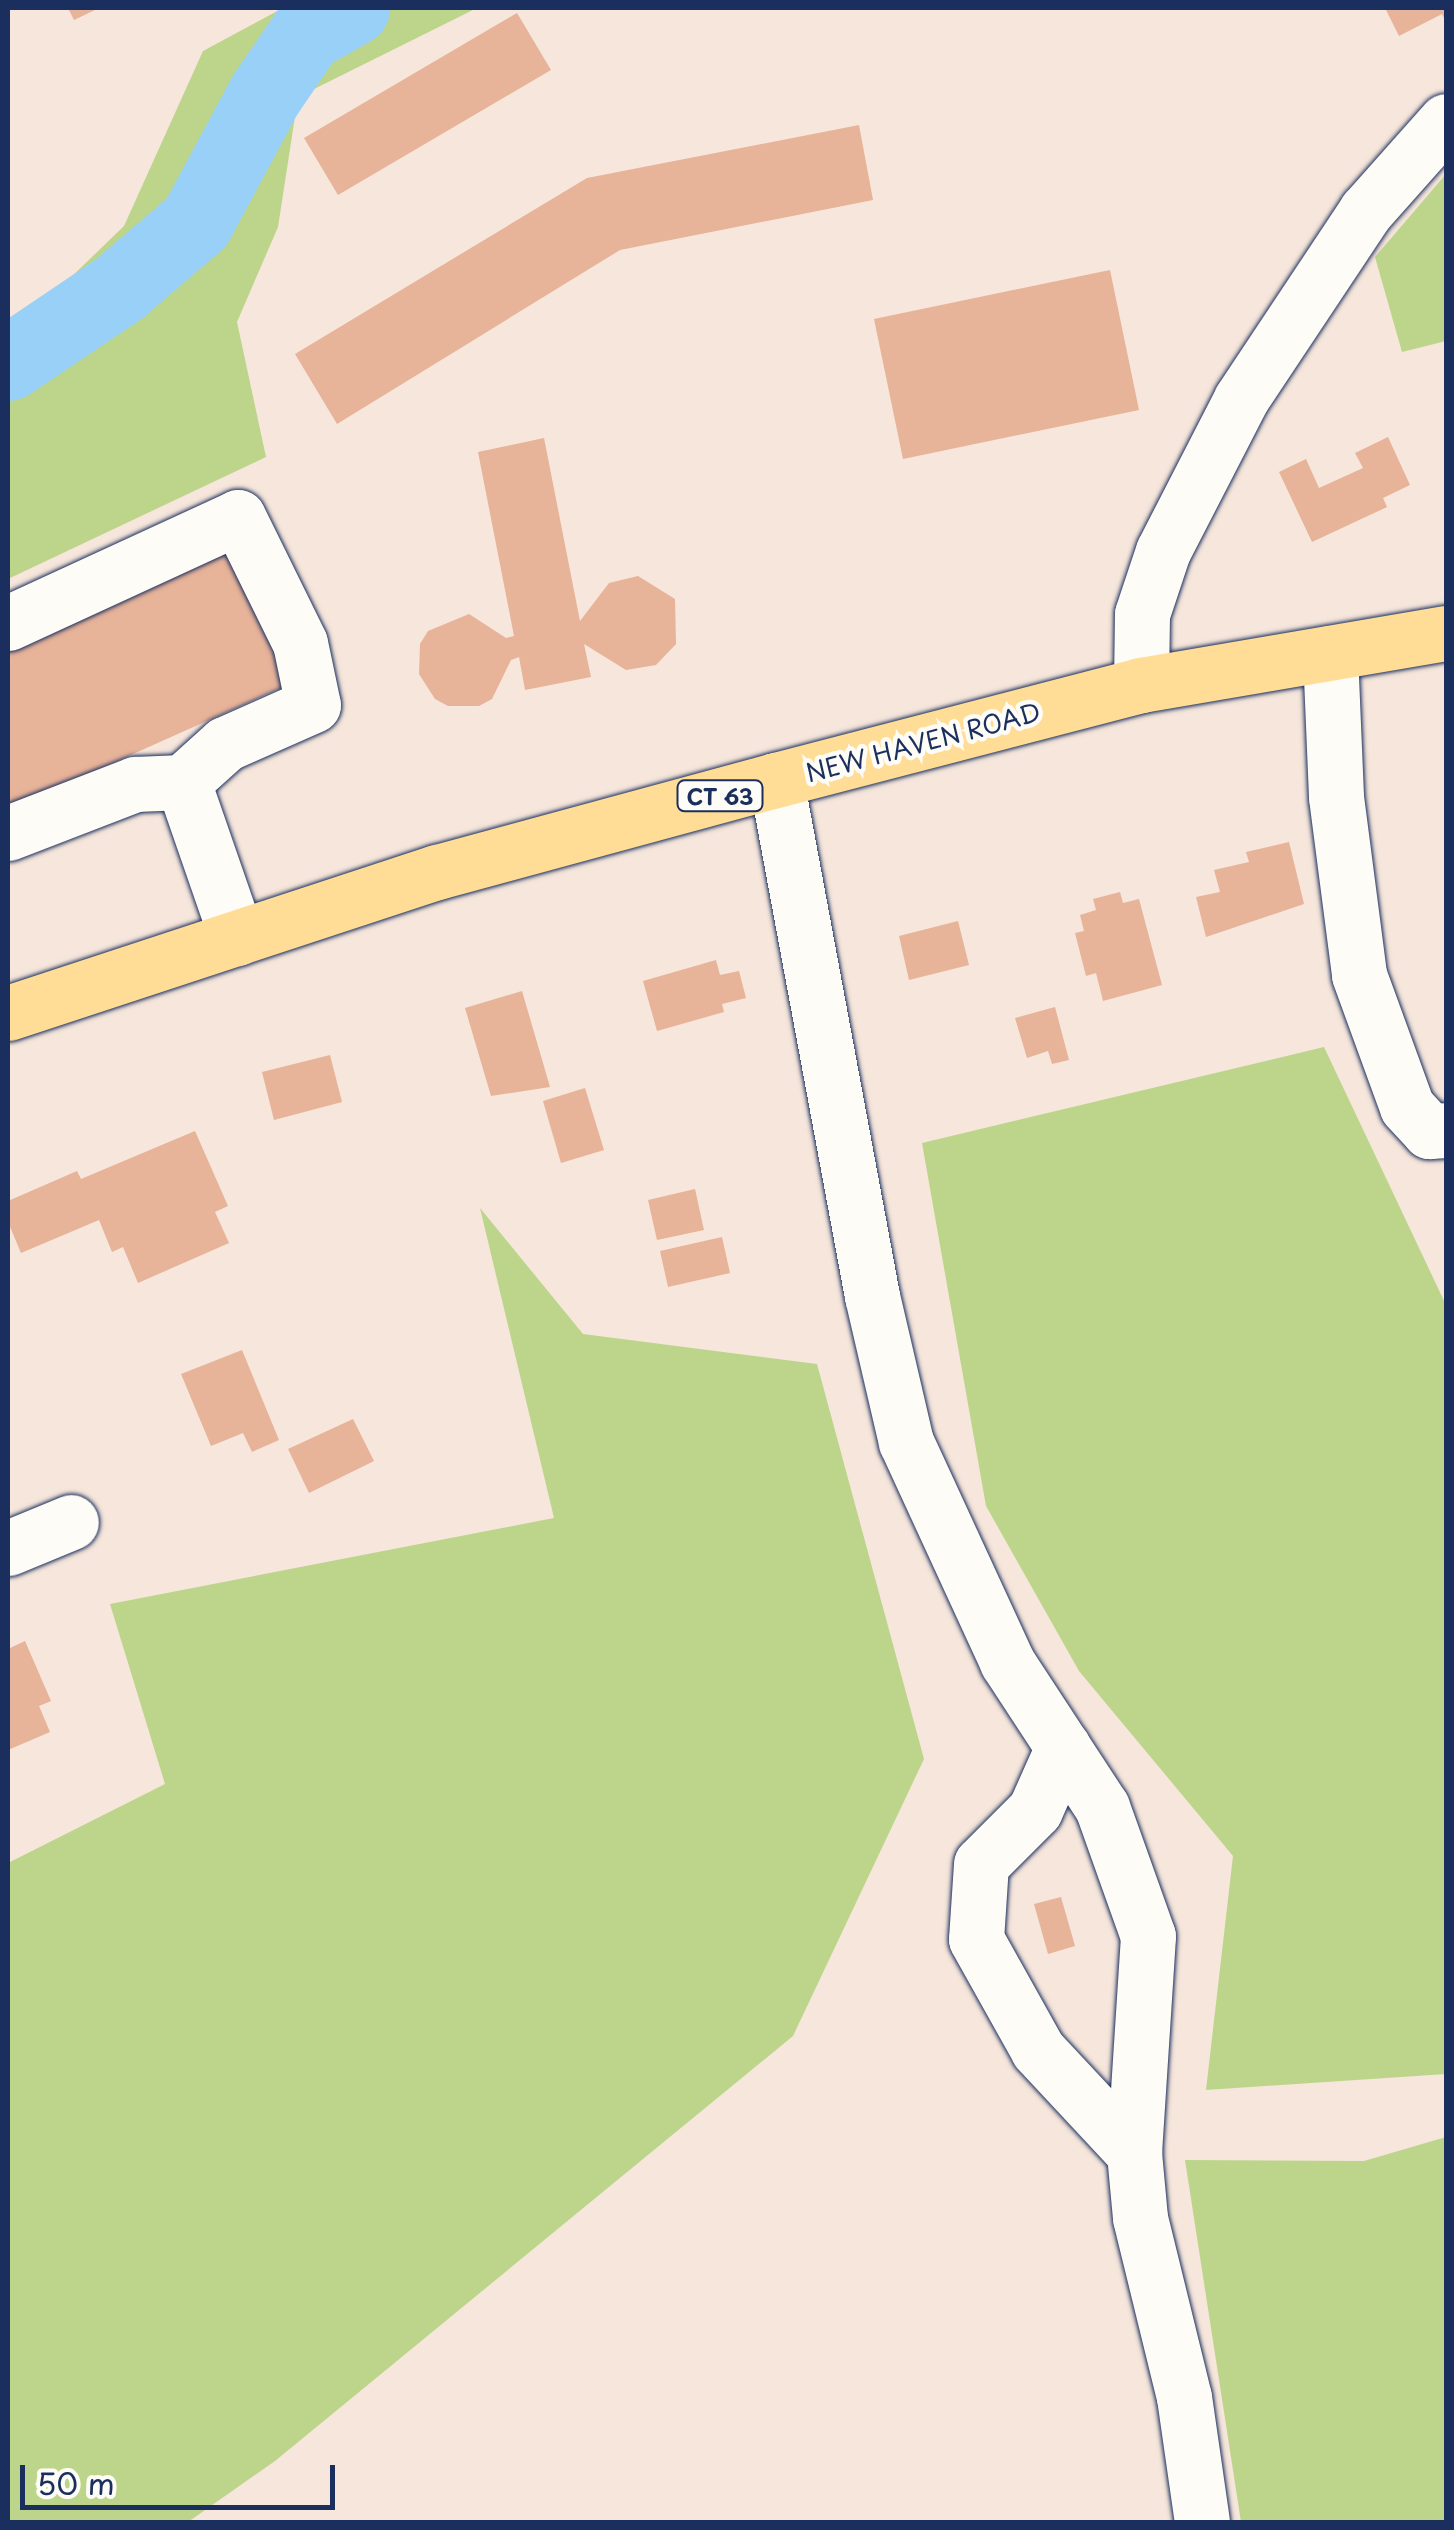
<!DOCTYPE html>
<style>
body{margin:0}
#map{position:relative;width:1454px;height:2530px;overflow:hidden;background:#f6e6db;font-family:"Playpen Sans",sans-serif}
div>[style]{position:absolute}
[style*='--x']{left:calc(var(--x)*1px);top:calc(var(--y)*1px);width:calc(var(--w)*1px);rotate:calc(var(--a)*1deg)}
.green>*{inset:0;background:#bdd58b}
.river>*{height:75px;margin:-37.5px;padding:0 37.5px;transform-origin:37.5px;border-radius:37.5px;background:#98d0f7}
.building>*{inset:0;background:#e7b399}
.roads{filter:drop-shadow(0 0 2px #1b2f5e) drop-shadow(0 0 2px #1b2f5e)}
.minor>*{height:55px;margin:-27.5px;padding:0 27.5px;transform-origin:27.5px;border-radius:27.5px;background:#fdfcf7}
.major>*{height:55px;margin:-27.5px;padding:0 27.5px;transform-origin:27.5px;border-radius:27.5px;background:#ffdd96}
span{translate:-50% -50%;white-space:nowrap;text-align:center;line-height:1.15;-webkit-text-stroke:9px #fdfcf7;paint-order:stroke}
.shield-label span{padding:2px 8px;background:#fdfcf7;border:2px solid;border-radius:8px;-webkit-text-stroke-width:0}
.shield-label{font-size:22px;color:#1b2f5e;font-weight:700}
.street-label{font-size:25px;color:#1b2f5e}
.frame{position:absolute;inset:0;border:10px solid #1b2f5e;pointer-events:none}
.scale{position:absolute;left:20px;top:2465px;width:315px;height:45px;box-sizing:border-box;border:5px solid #1b2f5e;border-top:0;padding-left:12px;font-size:30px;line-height:35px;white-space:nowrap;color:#1b2f5e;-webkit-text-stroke:8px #fdfcf7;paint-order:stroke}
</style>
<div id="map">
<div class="green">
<div style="clip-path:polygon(283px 8px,477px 8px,298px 97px,278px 227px,237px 322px,266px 457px,8px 579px,8px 338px,124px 226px,203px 51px)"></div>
<div style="clip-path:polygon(1446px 174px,1446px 341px,1402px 352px,1375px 257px)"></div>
<div style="clip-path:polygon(1324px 1047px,1446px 1305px,1446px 2074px,1206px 2090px,1233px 1856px,1079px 1671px,986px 1506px,922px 1143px)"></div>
<div style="clip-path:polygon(480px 1208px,583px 1334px,817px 1364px,924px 1759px,793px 2036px,275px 2461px,188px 2522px,8px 2522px,8px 1863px,165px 1784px,110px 1604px,554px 1518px)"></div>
<div style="clip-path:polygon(1446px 2137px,1446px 2522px,1241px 2522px,1185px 2160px,1364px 2161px)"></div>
</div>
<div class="river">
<div style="--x:8;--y:363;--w:134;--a:-34"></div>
<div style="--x:119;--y:288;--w:101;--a:-40.6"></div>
<div style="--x:196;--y:222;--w:145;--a:-61.7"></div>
<div style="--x:265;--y:94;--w:73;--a:-55.7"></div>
<div style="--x:306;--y:34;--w:53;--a:-29.5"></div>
</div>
<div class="building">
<div style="clip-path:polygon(68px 8px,99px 8px,74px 20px)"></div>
<div style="clip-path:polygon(1385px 8px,1446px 8px,1446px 22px,1442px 14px,1399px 36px)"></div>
<div style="clip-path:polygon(517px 13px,551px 70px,338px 195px,304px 138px)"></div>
<div style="clip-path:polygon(859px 125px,873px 200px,620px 250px,337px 424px,295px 354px,587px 178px)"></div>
<div style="clip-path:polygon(1110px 270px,1139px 410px,903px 459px,874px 319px)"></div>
<div style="clip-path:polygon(1388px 437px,1410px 485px,1383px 498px,1387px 507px,1312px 542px,1279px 472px,1306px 459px,1319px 488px,1363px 468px,1355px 453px)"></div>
<div style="clip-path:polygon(544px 438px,580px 621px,609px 583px,638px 576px,675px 599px,676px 644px,656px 665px,626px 670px,584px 644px,591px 677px,525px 690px,519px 657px,511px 660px,492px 699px,479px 706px,448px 706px,435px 699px,419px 674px,420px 644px,428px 631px,469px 614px,506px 638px,514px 636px,478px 452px)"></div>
<div style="clip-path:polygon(237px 548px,296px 681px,8px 810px,8px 650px)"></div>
<div style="clip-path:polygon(1289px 842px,1304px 904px,1206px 937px,1196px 897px,1220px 892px,1214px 870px,1249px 862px,1246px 852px)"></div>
<div style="clip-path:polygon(1120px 892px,1123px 903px,1139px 899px,1162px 985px,1103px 1001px,1096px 973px,1086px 976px,1075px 933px,1084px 931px,1080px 915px,1096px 910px,1093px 899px)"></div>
<div style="clip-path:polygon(958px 921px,969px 965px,909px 980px,899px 936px)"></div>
<div style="clip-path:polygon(716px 960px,720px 975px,739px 971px,746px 998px,722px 1004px,724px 1012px,657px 1031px,643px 981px)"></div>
<div style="clip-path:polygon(522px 991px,550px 1087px,491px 1096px,465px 1008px)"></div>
<div style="clip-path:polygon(1055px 1007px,1069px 1060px,1052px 1064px,1048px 1051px,1027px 1058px,1015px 1018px)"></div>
<div style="clip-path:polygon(330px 1055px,342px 1102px,274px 1120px,262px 1072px)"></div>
<div style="clip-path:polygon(585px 1088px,604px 1150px,561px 1163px,543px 1101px)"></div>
<div style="clip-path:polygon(195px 1131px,228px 1206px,215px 1212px,229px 1243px,138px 1283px,123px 1247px,112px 1252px,99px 1220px,21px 1253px,8px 1222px,8px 1201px,77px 1171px,81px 1179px)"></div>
<div style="clip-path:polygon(695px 1189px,704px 1230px,657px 1240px,648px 1200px)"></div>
<div style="clip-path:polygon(722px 1237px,730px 1273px,668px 1287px,660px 1251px)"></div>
<div style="clip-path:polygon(242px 1350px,279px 1440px,252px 1452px,243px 1433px,211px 1446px,181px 1374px)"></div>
<div style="clip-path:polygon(353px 1419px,374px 1461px,309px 1493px,288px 1449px)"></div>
<div style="clip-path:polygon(25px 1641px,51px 1701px,39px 1706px,50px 1732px,8px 1750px,8px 1649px)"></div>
<div style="clip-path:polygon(1061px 1897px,1075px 1946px,1048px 1954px,1034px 1904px)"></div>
</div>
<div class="roads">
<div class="minor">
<div style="--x:8;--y:623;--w:253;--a:-24.7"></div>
<div style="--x:238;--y:517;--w:140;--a:63.8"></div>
<div style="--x:300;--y:643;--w:63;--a:78.2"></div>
<div style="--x:313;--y:705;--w:96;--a:156.1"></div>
<div style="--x:225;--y:744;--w:57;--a:137.9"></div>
<div style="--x:183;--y:782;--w:48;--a:177.6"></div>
<div style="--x:135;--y:784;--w:136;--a:158.9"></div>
<div style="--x:1330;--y:653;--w:144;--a:87.6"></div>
<div style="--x:1336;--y:797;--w:179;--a:82.6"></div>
<div style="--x:1359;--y:975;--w:140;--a:70"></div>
<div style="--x:1407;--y:1107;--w:33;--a:47"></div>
<div style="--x:1429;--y:1131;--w:17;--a:-3"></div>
<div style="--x:1141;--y:685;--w:71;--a:-89.2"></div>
<div style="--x:1142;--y:614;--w:66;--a:-71.6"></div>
<div style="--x:1163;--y:551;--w:171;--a:-62.8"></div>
<div style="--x:1241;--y:399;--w:226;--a:-56.4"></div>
<div style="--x:1366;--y:211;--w:120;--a:-48.4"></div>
<div style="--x:776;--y:780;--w:525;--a:79.46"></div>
<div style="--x:872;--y:1296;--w:150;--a:76.9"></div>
<div style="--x:906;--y:1442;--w:242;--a:65.3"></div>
<div style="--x:1007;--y:1662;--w:173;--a:56.8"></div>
<div style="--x:1102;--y:1807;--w:137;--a:70.4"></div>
<div style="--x:1148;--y:1936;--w:217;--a:93.7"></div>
<div style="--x:1134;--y:2153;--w:65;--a:84.7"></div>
<div style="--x:1140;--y:2218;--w:184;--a:76.2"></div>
<div style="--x:1184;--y:2397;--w:126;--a:81.8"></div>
<div style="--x:183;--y:782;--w:165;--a:70.9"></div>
<div style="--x:8;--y:1548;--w:68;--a:-22.4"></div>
<div style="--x:1063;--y:1747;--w:69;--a:114"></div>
<div style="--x:1035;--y:1810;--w:76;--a:135"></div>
<div style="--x:981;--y:1864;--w:75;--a:93.8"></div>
<div style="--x:976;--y:1939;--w:127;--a:60.8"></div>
<div style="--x:1038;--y:2050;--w:141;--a:47"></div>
</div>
<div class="major">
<div style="--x:8;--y:1013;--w:452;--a:-18.2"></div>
<div style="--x:437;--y:872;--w:351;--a:-15.2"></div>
<div style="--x:776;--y:780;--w:377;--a:-14.6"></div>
<div style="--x:1141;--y:685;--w:309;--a:-9.7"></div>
</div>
</div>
<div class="shield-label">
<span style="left:720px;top:796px">CT 63</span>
</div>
<div class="street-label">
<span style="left:923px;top:742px;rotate:-15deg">NEW HAVEN ROAD</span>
</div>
<div class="frame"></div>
<div class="scale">50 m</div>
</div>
